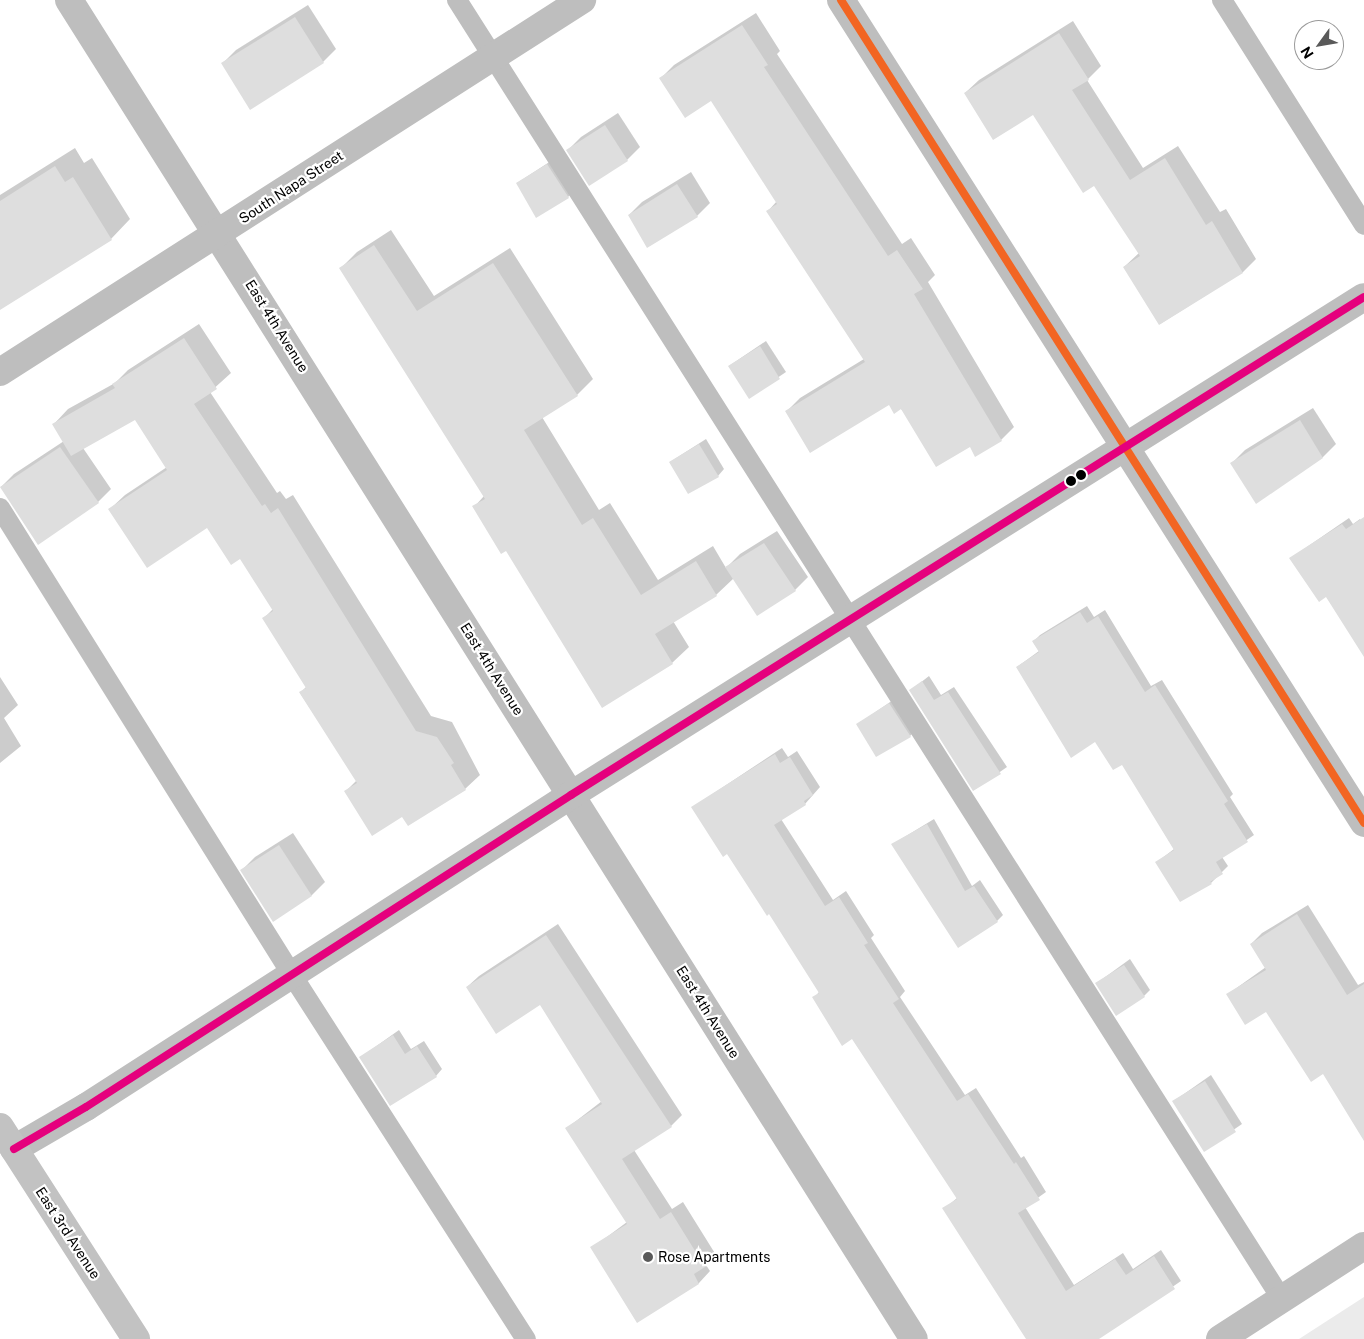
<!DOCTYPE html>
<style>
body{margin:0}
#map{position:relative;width:1364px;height:1339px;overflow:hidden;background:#fff;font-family:"Public Sans",sans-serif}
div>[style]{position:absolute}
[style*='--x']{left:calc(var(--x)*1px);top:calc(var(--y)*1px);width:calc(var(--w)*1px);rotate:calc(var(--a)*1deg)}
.green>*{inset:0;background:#ebebeb}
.shadow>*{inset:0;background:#0003}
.building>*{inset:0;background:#dedede}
.service>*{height:20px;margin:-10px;padding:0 10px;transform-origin:10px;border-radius:10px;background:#bebebe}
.minor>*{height:28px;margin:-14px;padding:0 14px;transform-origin:14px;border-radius:14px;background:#bebebe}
.tertiary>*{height:28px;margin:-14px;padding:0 14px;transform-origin:14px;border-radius:14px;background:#bebebe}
.secondary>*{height:28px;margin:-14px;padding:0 14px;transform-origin:14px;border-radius:14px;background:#c2c2c2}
.bus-1>*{height:8px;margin:-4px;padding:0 4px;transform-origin:4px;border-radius:4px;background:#f26522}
.bus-2>*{height:8px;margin:-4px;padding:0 4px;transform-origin:4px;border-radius:4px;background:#e5007d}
.dots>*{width:14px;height:14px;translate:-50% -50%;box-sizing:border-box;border:2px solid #fff;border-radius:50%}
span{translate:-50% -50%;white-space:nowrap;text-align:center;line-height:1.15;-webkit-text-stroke:4.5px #fff;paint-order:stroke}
.street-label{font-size:14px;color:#000}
.poi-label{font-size:14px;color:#000}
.left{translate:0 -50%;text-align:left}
.north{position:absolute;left:1294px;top:20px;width:50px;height:50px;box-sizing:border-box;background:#fff;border:1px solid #999;border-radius:50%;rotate:238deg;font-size:14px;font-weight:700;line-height:20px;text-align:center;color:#000}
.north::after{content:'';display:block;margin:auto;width:18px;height:22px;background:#595959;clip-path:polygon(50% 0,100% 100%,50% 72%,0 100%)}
</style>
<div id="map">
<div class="green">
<div style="clip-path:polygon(1364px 1297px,1364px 1339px,1299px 1339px)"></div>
</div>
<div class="shadow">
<div style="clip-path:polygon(308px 5px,336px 49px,323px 62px,223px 63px,236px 50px)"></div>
<div style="clip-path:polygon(756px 13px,780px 51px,777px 54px,902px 244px,911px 238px,935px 275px,928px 282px,1014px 427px,1001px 440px,970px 445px,889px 403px,786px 412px,800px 398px,864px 359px,768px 211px,777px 201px,712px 99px,661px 78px,674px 65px)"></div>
<div style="clip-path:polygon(1073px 21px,1101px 66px,1087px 80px,1143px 168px,1178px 146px,1220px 212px,1226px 209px,1256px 259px,1243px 272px,1160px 324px,1124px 267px,1140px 252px,1095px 184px,1033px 113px,965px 93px,979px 80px)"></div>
<div style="clip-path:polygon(618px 113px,640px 147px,627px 160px,568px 150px,581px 137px)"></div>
<div style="clip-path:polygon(75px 148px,84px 163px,92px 158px,130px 219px,111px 239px,0 309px,0 195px)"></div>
<div style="clip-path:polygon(554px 159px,574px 191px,568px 197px,517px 183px)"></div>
<div style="clip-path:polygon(691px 172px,710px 203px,697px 216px,629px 215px,642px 202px)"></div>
<div style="clip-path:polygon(391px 230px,434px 296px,510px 248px,593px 379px,577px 395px,542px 417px,599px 510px,610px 503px,658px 580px,713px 546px,726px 568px,740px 554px,777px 531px,808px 577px,795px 590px,734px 578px,716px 595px,673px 621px,689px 647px,672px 663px,507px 549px,474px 507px,484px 496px,341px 268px,357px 252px)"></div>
<div style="clip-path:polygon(199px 324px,231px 373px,210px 392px,277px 493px,280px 491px,286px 499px,293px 495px,431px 716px,452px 722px,480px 775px,465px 789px,403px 815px,346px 791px,357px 780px,300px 693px,307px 686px,264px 618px,273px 609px,241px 557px,208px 526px,110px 509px,125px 495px,167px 467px,136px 418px,83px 448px,111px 489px,98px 502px,1px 487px,14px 474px,64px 441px,54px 424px,68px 409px,115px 383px,128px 370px)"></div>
<div style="clip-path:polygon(766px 341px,786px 372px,749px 397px,729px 366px)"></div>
<div style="clip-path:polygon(1313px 408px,1336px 444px,1323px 457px,1256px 502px,1232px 463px,1245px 450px)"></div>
<div style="clip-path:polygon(706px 439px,724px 469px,718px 476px,670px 462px)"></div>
<div style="clip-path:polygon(1349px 518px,1353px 524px,1360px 519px,1364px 525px,1364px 655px,1326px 596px,1291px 558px)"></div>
<div style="clip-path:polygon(1087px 606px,1094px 617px,1105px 610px,1151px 686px,1162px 680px,1233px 794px,1230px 797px,1254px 835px,1222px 857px,1228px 866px,1211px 883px,1157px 862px,1174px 849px,1122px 763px,1017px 667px,1039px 651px,1033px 642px,1040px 635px)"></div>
<div style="clip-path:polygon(929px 676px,941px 695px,954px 687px,1007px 767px,974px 790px,911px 690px)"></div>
<div style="clip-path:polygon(0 677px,18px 705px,4px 718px,21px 746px,0 763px)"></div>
<div style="clip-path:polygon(896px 698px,916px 730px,910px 736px,858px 724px)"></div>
<div style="clip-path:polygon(782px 748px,788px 757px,797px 751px,820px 787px,805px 804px,781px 819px,833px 900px,846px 891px,874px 935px,871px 938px,905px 991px,900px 997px,965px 1095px,976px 1088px,1021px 1158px,1024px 1156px,1046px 1192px,1025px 1207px,1074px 1285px,1123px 1253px,1133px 1269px,1161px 1250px,1181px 1281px,1097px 1339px,1028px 1339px,944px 1209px,957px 1198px,852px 1038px,814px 998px,819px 992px,770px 912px,693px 807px)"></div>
<div style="clip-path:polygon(934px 819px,972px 886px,980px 880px,1003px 915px,997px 921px,893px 844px)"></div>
<div style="clip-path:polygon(293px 833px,325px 882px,312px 895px,273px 920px,242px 870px,255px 857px)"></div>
<div style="clip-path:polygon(1308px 905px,1358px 985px,1364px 982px,1364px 1139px,1323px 1072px,1267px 1011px,1228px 994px,1266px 967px,1251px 944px,1262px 933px)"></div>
<div style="clip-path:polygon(558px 924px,682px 1115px,671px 1126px,634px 1150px,672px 1209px,683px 1202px,716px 1255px,706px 1265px,710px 1271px,699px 1283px,637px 1321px,592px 1248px,627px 1222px,567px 1128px,602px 1101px,541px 1004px,467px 987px,479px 976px)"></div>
<div style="clip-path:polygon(1130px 959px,1150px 990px,1144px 996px,1097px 983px)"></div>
<div style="clip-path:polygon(399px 1030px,411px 1049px,424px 1041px,442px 1069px,436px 1076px,361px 1057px)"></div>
<div style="clip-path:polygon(1211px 1075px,1242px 1124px,1204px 1150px,1174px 1101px)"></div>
</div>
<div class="building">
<div style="clip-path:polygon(295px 17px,324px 63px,250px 110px,221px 63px)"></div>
<div style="clip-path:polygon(742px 25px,768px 65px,764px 67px,888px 256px,897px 250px,923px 289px,914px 294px,1002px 441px,975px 457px,970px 447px,936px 467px,901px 409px,894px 414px,889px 405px,810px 453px,785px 411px,865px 362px,766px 211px,777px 204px,711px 101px,685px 118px,659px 78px)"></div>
<div style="clip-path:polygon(1059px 33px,1089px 80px,1072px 90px,1130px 180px,1165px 158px,1206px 225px,1212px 221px,1243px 273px,1159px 325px,1123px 267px,1140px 256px,1094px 186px,1083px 193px,1033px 115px,993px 140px,964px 93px)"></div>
<div style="clip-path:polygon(605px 125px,628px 161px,589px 186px,566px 150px)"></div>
<div style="clip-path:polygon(547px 164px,569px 198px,536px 218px,516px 183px)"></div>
<div style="clip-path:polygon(55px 166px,65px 182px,73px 177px,112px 240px,0 310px,0 201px)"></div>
<div style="clip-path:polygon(677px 184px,698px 217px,647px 248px,628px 215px)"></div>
<div style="clip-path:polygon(374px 245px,417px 311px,493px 263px,578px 396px,524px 430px,582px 525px,593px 518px,641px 595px,696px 561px,717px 596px,655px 634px,673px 664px,602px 708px,506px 551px,501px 554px,472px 506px,485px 499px,339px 268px)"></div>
<div style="clip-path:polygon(184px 338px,217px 389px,194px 404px,262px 506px,265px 504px,271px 513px,278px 508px,416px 731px,437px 737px,454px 763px,451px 765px,466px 790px,408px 826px,402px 817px,372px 836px,344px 791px,357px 783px,299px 692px,306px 688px,262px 618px,273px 611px,240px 559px,231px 565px,207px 528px,147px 568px,108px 509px,167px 470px,135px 420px,71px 456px,52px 424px,115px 388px,112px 384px)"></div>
<div style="clip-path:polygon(760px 346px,780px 379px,749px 399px,728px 366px)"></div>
<div style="clip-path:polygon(1300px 420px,1323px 458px,1256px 504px,1230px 463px)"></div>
<div style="clip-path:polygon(699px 444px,719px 477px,688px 494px,669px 462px)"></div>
<div style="clip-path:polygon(60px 447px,99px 503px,38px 545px,0 487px)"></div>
<div style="clip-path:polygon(1364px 517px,1364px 657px,1326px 597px,1319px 602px,1289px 558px,1342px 524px,1346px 529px)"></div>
<div style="clip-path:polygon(764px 543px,796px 591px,757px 616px,725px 567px)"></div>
<div style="clip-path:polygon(1080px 612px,1087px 623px,1098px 616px,1145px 692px,1155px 685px,1228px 801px,1224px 804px,1248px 842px,1216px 862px,1223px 874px,1210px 882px,1212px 884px,1180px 902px,1155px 862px,1174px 850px,1122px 765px,1113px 770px,1095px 742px,1071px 758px,1016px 667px,1039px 652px,1032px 641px)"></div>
<div style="clip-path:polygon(922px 681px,934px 700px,948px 692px,1001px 774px,973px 791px,909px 690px)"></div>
<div style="clip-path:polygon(889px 703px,911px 737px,876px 757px,856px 724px)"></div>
<div style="clip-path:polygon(775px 754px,780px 763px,790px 757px,813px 795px,804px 801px,806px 805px,774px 825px,825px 906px,839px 897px,868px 943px,864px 945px,899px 999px,893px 1003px,957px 1101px,968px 1094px,1014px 1164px,1016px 1162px,1040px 1200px,1018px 1213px,1066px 1291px,1115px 1259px,1126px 1275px,1154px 1256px,1175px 1289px,1099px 1339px,1026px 1339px,942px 1208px,957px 1199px,852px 1039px,842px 1046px,812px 997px,819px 993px,769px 914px,767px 916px,727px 854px,723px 857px,691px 807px)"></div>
<div style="clip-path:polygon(927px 824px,965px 891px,974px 886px,998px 922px,958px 948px,891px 844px)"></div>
<div style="clip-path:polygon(279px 845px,312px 896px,273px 922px,240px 870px)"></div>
<div style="clip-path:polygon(1297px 914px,1347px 995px,1364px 984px,1364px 1141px,1323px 1074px,1311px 1082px,1266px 1012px,1245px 1025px,1226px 994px,1266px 970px,1250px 944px)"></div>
<div style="clip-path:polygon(546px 935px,672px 1127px,622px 1159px,660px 1219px,671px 1212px,705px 1267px,694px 1274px,699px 1284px,637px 1323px,590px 1247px,627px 1224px,565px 1128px,602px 1104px,540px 1005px,496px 1034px,466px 987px)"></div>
<div style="clip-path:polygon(1124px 965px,1145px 997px,1116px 1016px,1095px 983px)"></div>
<div style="clip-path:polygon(393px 1035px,405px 1054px,417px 1046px,437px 1077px,390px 1106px,359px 1057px)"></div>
<div style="clip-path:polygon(1205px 1081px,1236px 1132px,1204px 1152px,1172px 1101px)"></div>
</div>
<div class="service">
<div style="--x:457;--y:0;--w:1537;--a:57.59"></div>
<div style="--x:1222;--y:0;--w:266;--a:57.7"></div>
<div style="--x:0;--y:508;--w:551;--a:57.98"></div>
<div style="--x:292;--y:975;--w:433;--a:57.3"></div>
</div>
<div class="minor">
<div style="--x:69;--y:0;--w:1583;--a:57.75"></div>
<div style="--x:0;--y:372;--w:691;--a:-32.59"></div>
<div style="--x:14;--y:1149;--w:83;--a:-30.3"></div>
<div style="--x:86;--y:1107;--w:577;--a:-32.75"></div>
<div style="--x:571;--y:795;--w:936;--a:-32.13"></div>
</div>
<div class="tertiary">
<div style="--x:841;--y:0;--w:975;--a:57.56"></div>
<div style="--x:1220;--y:1339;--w:171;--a:-32.9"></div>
</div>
<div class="secondary">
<div style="--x:0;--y:1127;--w:252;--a:57.3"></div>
</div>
<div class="bus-1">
<div style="--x:841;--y:0;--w:975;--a:57.56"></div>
</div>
<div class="bus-2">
<div style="--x:14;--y:1149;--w:83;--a:-30.3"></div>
<div style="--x:86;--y:1107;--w:577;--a:-32.75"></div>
<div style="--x:571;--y:795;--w:936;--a:-32.13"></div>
</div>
<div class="dots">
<div style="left:1081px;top:475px;background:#000"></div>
<div style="left:1071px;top:481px;background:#000"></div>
<div style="left:648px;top:1257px;background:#595959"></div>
</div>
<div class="street-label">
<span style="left:291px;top:187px;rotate:-33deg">South Napa Street</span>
<span style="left:277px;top:326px;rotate:58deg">East 4th Avenue</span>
<span style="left:492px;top:669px;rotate:58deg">East 4th Avenue</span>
<span style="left:708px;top:1012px;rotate:58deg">East 4th Avenue</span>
<span style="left:68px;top:1233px;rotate:57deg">East 3rd Avenue</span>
</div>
<div class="poi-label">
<span class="left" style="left:658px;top:1257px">Rose Apartments</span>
</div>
<div class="north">N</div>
</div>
